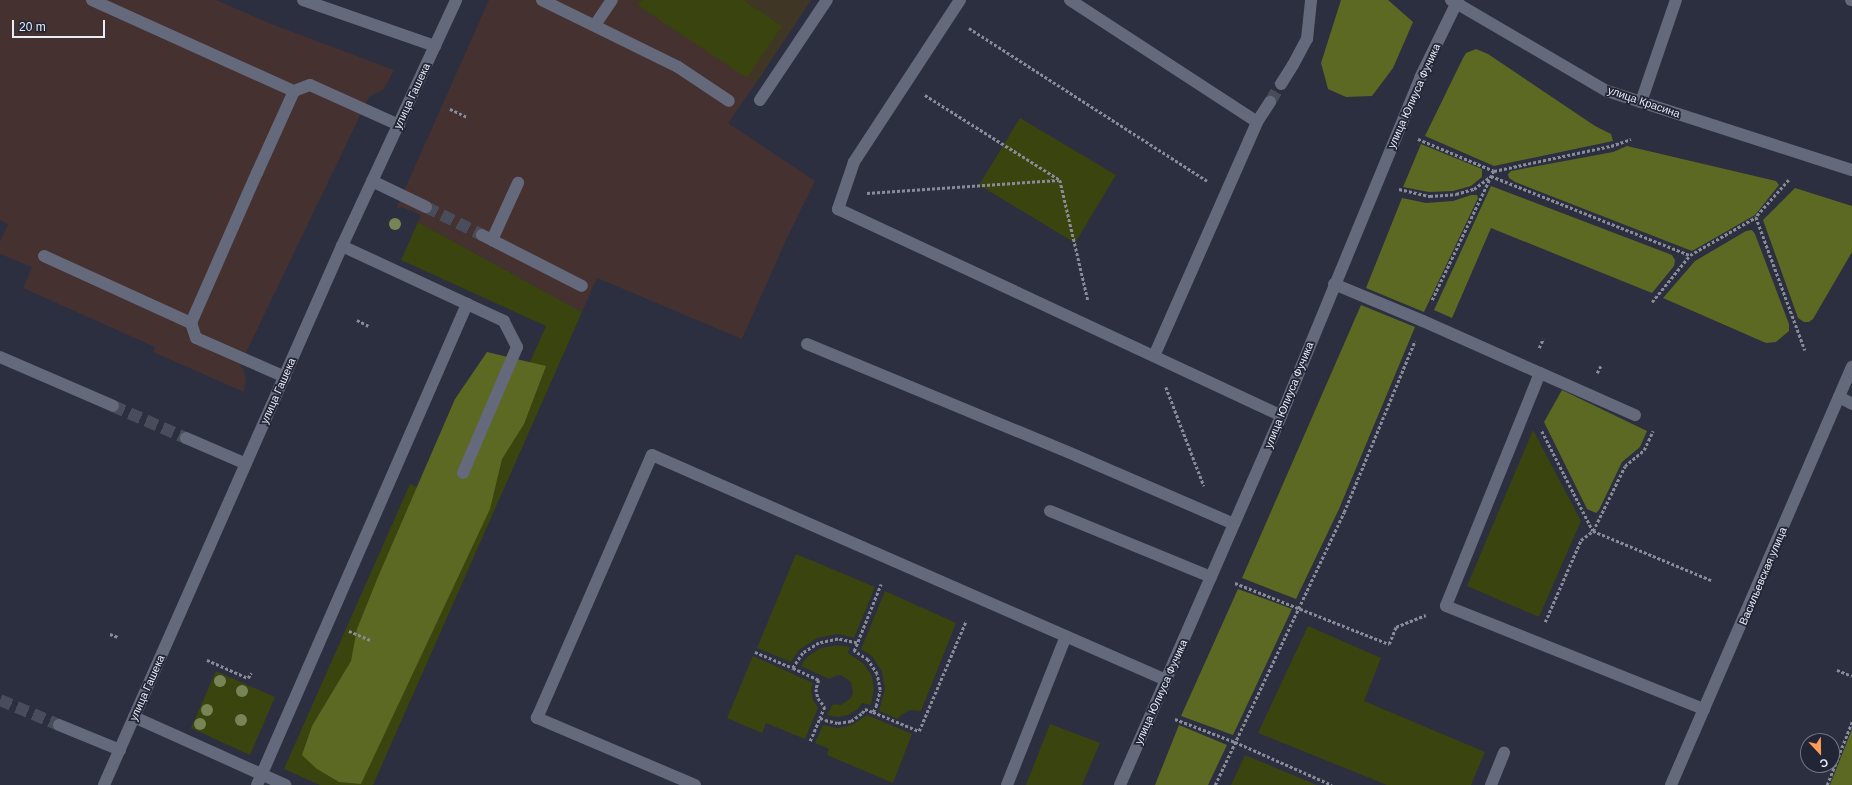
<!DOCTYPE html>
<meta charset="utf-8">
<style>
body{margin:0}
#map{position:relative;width:1852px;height:785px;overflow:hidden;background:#2b2f3f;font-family:Arial,sans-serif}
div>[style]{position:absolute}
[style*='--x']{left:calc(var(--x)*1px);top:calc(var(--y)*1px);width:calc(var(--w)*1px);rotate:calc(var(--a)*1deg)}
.commercial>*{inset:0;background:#463131}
.education>*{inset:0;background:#3f3625}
.green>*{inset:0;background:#3a440e}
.forest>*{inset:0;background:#5b6922}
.minor-tunnel>*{height:12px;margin-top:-6px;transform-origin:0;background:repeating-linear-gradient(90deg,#484c5b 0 12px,transparent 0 18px)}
.path>*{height:2.5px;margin-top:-1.25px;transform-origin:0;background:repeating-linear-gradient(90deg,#888c99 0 3px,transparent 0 5px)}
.minor>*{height:12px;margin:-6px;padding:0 6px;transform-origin:6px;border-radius:6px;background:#64697b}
.trees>*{width:12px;height:12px;margin:-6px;border-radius:50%;background:#768456}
span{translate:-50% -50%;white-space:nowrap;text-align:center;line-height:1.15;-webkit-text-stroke:3.5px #212535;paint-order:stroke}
.street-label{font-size:11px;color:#eaedf7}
.north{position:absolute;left:1800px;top:733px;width:40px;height:40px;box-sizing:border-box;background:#212535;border:1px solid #717583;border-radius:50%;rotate:158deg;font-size:11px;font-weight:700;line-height:16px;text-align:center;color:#eaedf7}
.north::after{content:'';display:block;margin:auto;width:14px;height:18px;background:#fd9c57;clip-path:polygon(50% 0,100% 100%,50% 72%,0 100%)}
.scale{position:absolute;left:12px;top:20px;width:93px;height:18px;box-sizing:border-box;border:2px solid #eaedf7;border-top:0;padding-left:5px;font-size:12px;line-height:14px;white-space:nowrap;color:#eaedf7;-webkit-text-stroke:3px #212535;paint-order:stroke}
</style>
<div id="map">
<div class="commercial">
<div style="clip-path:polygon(0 0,216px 0,274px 25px,394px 70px,383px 90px,369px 97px,240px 365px,244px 370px,246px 381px,244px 392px,153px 352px,155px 347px,23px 288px,32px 267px,0 254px,0 242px,8px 224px,0 220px)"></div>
<div style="clip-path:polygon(489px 0,629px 0,756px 83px,728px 123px,815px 181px,787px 238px,742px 339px,597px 278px,582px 312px,418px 222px,421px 215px,402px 207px,396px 209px)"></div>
</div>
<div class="education">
<div style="clip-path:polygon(629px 0,811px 0,756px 83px)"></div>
</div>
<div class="green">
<div style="clip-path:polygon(642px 0,743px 0,782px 26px,747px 78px,638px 6px)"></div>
<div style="clip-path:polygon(1020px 118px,1116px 175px,1075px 243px,979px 185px)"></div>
<div style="clip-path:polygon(418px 222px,582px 312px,373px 785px,320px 785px,284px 769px,410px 484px,465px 508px,546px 326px,401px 260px)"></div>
<div style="clip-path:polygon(1533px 430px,1581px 521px,1539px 617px,1467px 586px)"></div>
<div style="clip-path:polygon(796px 554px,875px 587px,854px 638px,838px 634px,817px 638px,799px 650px,791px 662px,757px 648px)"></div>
<div style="clip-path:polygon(885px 591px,956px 623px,921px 711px,910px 710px,901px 715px,898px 719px,879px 711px,885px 689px,882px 672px,872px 656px,861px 649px)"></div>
<div style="clip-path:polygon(1308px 626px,1381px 658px,1364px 701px,1485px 752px,1471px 785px,1387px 785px,1258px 733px)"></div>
<div style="clip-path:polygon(838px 645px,850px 647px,848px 653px,864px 664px,872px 676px,874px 689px,871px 705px,862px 703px,858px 709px,848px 715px,838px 717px,827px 715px,833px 704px,841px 705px,851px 698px,853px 693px,851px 682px,841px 675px,835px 676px,829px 679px,801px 666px,807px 657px,821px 648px)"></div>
<div style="clip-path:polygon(753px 656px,813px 683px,811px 689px,813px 700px,818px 708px,805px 739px,766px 723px,762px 733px,727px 718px)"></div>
<div style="clip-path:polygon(216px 671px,275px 697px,250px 755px,191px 728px)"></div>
<div style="clip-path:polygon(867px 715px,912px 734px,893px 783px,827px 755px,829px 749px,815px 743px,823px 725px,838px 728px,852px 725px)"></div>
<div style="clip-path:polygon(1050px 724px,1100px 743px,1082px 785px,1026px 785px)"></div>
<div style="clip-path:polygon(1245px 755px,1317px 785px,1231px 785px)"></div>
</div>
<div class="forest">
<div style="clip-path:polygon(1341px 0,1388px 0,1413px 22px,1393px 68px,1372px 96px,1346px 97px,1328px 89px,1321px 63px)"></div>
<div style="clip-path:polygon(1476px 49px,1488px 54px,1595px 126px,1611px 134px,1613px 141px,1494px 166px,1425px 136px,1463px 58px,1466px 53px)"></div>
<div style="clip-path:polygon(1421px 144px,1482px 169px,1482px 177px,1471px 186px,1453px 191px,1429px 192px,1403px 187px)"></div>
<div style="clip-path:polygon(1627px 146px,1776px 181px,1779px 185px,1755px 215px,1692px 251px,1515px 182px,1509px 178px,1508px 174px,1511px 171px,1613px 152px)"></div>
<div style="clip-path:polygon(1491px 186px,1672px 255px,1675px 260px,1674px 266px,1652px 293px,1491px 228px,1452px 318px,1434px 310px)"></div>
<div style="clip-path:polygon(1795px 188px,1852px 206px,1852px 252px,1813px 319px,1809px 322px,1804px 322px,1798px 318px,1763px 220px)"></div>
<div style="clip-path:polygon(1471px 195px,1477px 195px,1478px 198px,1424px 312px,1366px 288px,1402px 198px,1426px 203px,1453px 201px)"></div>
<div style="clip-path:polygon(1752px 230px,1755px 234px,1789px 324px,1789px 331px,1776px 342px,1766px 343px,1663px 298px,1695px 261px,1746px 231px)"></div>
<div style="clip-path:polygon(1361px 305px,1415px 327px,1339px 509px,1296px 599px,1242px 578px)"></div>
<div style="clip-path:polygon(487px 352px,546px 366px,524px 424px,502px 459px,490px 509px,361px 784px,339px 782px,317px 769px,302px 755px,312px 726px,351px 661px,357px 629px,378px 577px,455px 399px)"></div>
<div style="clip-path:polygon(1562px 390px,1647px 431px,1640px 447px,1622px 462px,1599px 510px,1596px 513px,1587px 509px,1544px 422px)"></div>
<div style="clip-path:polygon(1238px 589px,1292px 609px,1233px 735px,1181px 716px)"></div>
<div style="clip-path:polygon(1179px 725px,1227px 745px,1208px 785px,1155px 785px)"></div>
<div style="clip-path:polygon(1852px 729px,1852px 785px,1830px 785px)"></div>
</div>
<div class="minor-tunnel">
<div style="--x:1270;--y:102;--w:21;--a:-59"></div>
<div style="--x:426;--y:207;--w:63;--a:26.6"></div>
<div style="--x:113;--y:406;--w:80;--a:23.7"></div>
<div style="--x:0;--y:700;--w:64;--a:23"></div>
</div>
<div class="path">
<div style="--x:969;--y:28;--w:283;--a:32.7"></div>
<div style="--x:925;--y:95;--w:160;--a:32.2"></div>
<div style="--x:1060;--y:180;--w:123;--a:76.9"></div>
<div style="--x:450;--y:109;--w:19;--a:25"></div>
<div style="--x:1418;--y:139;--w:82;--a:22.8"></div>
<div style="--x:1494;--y:171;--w:144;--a:115.5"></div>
<div style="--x:1494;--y:171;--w:120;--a:-12.1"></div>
<div style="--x:1611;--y:146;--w:21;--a:-19"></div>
<div style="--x:1789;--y:180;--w:50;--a:131.7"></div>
<div style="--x:1756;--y:217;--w:142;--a:69.8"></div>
<div style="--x:1399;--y:189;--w:32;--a:13"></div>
<div style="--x:1430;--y:196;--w:26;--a:-4"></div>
<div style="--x:1456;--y:194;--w:19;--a:-16"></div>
<div style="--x:1474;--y:189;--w:21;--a:-37"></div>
<div style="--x:1491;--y:176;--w:214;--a:21.7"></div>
<div style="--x:867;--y:193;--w:192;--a:-3.9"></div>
<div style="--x:1652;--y:302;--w:60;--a:-51"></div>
<div style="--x:1690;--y:255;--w:76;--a:-29.9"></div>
<div style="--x:357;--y:320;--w:13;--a:27"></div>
<div style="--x:1539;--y:348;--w:10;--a:-66"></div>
<div style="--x:1597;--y:373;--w:9;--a:-63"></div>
<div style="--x:1166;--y:387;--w:106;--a:69"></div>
<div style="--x:1542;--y:431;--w:112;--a:63"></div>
<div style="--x:1593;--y:531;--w:128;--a:22.6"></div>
<div style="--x:1235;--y:583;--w:166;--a:21.6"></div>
<div style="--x:1389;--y:644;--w:18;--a:-68"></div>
<div style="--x:1396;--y:627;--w:32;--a:-22"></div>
<div style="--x:1545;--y:622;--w:90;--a:-66.3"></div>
<div style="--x:1581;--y:540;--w:15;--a:-37"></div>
<div style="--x:1593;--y:531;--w:72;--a:-63.8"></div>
<div style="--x:1625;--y:466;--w:25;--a:-40"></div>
<div style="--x:1644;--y:450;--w:21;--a:-65"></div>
<div style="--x:349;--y:631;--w:23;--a:23"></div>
<div style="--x:110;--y:634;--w:9;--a:21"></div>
<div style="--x:857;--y:643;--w:19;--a:-168"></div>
<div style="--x:838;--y:639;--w:19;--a:168"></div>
<div style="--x:819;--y:643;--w:19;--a:148"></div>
<div style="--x:803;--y:653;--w:18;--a:124"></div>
<div style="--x:793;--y:668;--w:29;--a:25"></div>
<div style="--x:819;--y:680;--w:9;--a:108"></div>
<div style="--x:816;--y:689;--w:9;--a:77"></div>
<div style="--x:818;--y:698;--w:11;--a:52"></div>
<div style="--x:825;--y:707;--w:12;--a:114"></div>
<div style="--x:820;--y:718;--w:5;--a:22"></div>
<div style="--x:825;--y:720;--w:13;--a:13"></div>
<div style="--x:838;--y:723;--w:13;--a:-9"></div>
<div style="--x:851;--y:721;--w:14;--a:-36"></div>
<div style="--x:862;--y:713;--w:5;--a:-53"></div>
<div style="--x:865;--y:709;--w:9;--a:21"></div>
<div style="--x:873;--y:712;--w:7;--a:-63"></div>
<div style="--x:876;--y:706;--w:16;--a:-76"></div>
<div style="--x:880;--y:690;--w:16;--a:-101"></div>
<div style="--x:877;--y:674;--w:17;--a:-123"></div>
<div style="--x:868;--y:660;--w:17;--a:-147"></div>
<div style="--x:854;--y:651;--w:72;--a:-68.1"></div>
<div style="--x:755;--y:652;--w:41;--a:22.8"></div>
<div style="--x:207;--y:660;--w:45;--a:23.7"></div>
<div style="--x:248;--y:678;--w:6;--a:-59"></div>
<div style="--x:1837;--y:670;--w:16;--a:22"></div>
<div style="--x:873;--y:712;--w:50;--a:22.4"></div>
<div style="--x:919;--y:731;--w:120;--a:-66.9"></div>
<div style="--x:1175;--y:719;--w:64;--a:21"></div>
<div style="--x:1235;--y:742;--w:106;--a:23.9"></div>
<div style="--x:810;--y:741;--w:25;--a:-67"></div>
<div style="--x:1802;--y:753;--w:7;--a:27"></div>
<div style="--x:1828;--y:765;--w:7;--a:27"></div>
<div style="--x:1215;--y:785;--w:302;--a:-64.7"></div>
<div style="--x:1344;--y:512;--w:185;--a:-67.5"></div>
<div style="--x:1827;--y:785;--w:68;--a:-68.4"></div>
</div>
<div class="minor">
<div style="--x:92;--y:0;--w:222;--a:24.3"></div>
<div style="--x:303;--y:0;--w:140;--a:19.2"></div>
<div style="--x:542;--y:0;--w:152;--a:26.2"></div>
<div style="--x:678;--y:67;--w:61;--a:33.7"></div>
<div style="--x:960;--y:0;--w:194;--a:123.2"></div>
<div style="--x:854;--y:162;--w:50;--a:108.8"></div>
<div style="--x:838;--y:209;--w:489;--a:25"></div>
<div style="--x:1070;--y:0;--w:223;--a:33.1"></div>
<div style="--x:1257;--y:122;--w:24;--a:-57"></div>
<div style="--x:1451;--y:0;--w:181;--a:30.3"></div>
<div style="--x:1607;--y:91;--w:257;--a:17.9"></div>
<div style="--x:1851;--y:0;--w:1;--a:0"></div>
<div style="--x:595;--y:25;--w:30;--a:-56"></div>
<div style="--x:1281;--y:84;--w:22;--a:-58"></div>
<div style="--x:1293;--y:65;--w:30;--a:-62"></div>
<div style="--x:1307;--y:39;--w:39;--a:-84"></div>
<div style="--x:760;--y:100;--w:120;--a:-56.2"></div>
<div style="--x:1641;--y:102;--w:108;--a:-71.1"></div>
<div style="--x:372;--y:181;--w:60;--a:25.7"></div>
<div style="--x:482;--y:235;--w:112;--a:27"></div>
<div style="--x:492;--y:240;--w:63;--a:-65.5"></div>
<div style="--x:44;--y:256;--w:162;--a:24.5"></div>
<div style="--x:1334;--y:284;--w:96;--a:22.6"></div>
<div style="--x:1423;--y:321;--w:128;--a:24"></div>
<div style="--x:1540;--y:373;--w:251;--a:112"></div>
<div style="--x:1446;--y:606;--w:278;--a:21.8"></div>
<div style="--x:807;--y:344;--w:292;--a:22.5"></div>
<div style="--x:1077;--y:456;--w:171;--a:23.4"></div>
<div style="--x:1154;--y:356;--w:256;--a:-66.2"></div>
<div style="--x:0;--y:357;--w:123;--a:23.4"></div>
<div style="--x:1540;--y:373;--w:104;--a:23.9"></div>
<div style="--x:285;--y:377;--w:97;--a:-156.3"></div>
<div style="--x:196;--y:338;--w:16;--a:-108"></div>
<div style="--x:191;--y:323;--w:164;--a:-66.3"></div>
<div style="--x:257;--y:173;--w:90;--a:-65.7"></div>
<div style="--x:294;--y:91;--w:17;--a:-21"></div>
<div style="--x:310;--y:85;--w:98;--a:24.2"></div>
<div style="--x:1839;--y:397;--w:15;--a:28"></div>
<div style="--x:186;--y:438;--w:65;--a:23.4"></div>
<div style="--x:463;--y:473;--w:137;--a:-66.8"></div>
<div style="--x:517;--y:347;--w:29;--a:-117"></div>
<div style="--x:504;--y:321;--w:41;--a:-155.3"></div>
<div style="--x:1050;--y:511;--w:174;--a:22.3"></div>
<div style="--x:134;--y:717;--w:166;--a:24.2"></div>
<div style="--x:59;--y:725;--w:66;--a:22.3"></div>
<div style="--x:104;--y:785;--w:589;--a:-66.18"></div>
<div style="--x:342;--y:246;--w:271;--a:-65.1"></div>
<div style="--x:257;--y:785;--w:525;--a:-66.41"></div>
<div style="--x:467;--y:304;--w:138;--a:-155.1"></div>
<div style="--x:695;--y:785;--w:172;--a:-157"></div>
<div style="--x:537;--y:718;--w:287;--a:-66.4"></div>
<div style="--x:652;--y:455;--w:561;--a:23.64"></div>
<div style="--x:1007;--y:785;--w:160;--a:-68.4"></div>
<div style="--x:1120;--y:785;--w:403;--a:-66.4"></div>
<div style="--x:1281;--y:416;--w:365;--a:-67.6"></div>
<div style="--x:1420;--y:78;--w:87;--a:-64"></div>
<div style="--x:1491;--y:785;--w:35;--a:-68"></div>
<div style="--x:1671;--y:785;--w:456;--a:-66.6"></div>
</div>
<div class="trees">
<div style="left:395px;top:224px"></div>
<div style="left:220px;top:681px"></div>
<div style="left:242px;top:691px"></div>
<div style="left:207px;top:710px"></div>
<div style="left:241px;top:720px"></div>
<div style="left:200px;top:724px"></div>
</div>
<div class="street-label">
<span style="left:412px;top:96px;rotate:-65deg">улица Гашека</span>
<span style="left:1414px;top:96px;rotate:-66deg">улица Юлиуса Фучика</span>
<span style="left:1644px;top:102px;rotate:19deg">улица Красина</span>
<span style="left:278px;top:391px;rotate:-66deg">улица Гашека</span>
<span style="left:1289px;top:395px;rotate:-68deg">улица Юлиуса Фучика</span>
<span style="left:1763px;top:576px;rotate:-67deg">Васильевская улица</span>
<span style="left:147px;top:688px;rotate:-66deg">улица Гашека</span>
<span style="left:1161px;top:692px;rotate:-66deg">улица Юлиуса Фучика</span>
</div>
<div class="north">С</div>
<div class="scale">20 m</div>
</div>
